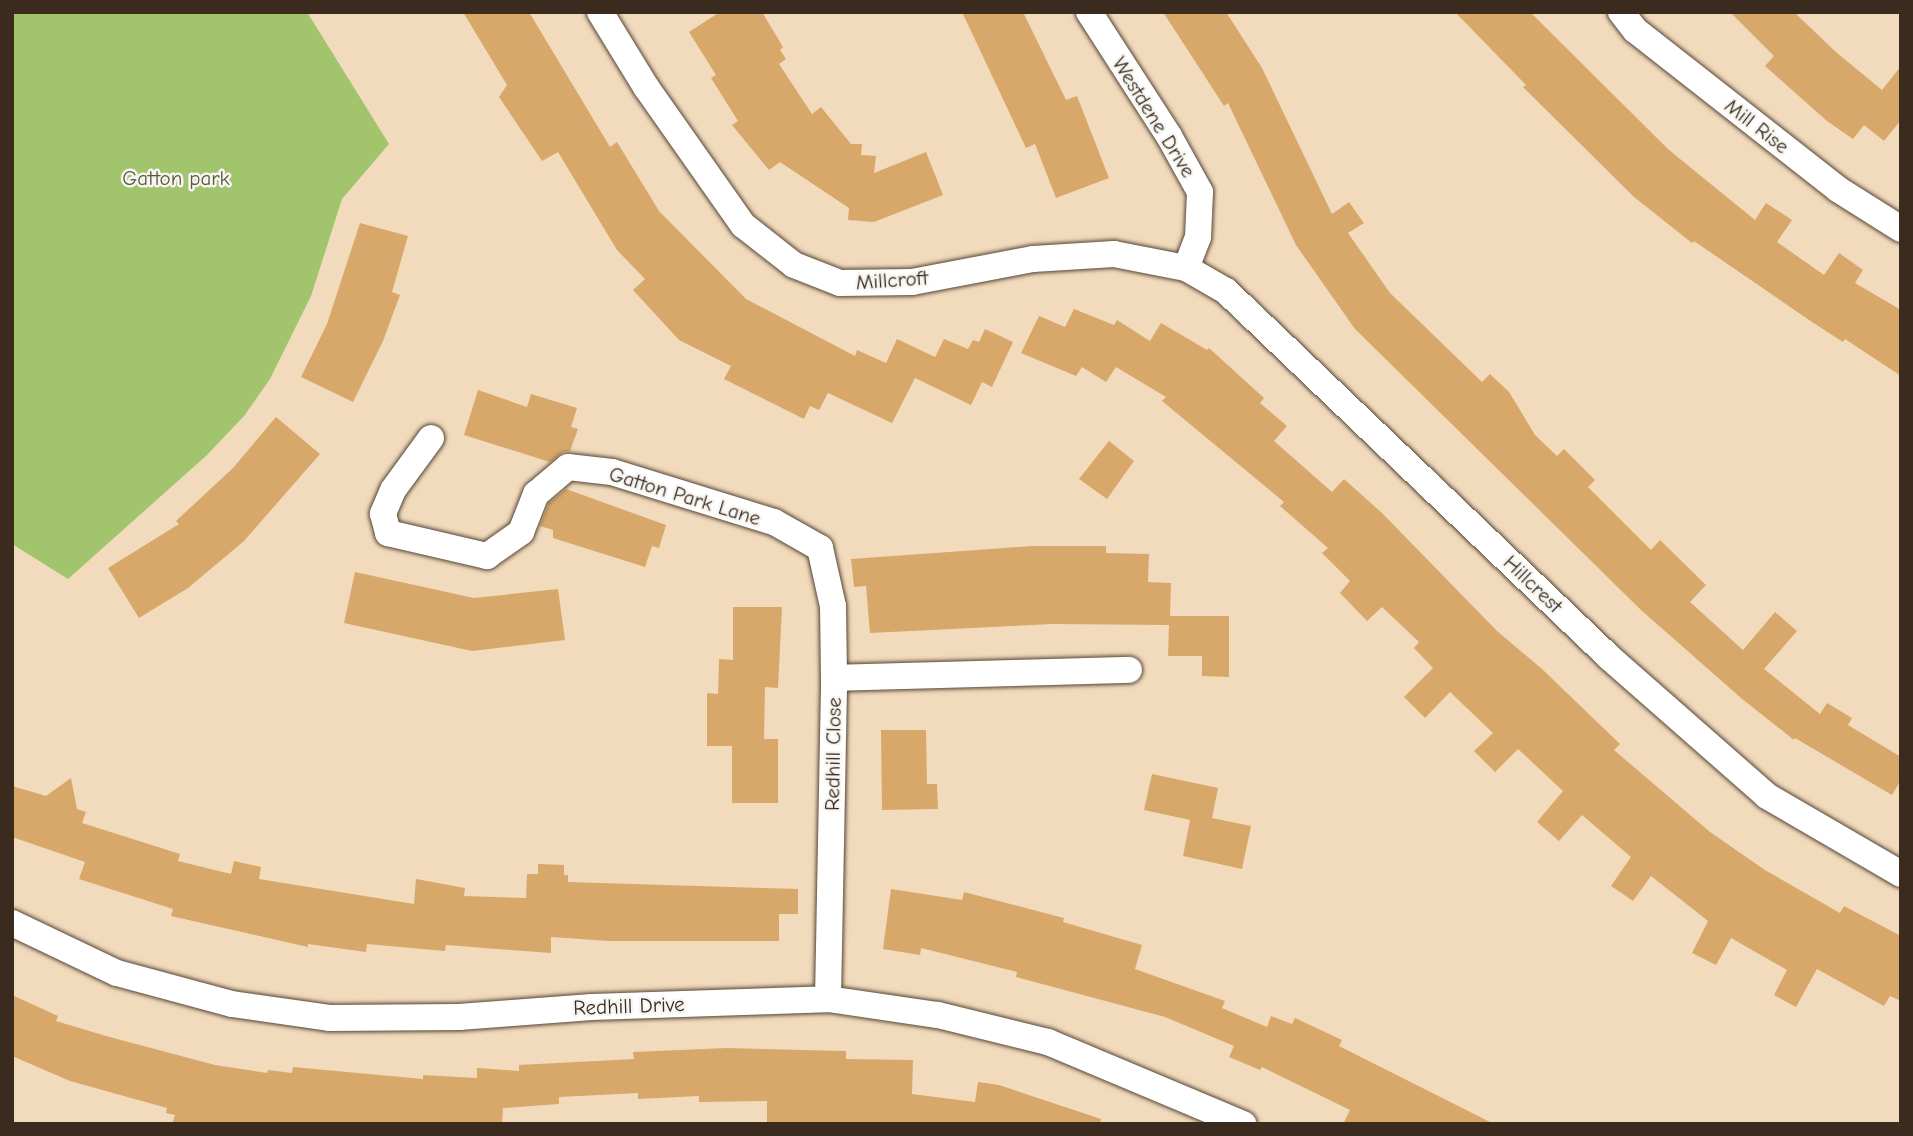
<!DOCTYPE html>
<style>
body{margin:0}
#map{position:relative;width:1913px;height:1136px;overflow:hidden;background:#f2dbbc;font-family:"Comic Neue",sans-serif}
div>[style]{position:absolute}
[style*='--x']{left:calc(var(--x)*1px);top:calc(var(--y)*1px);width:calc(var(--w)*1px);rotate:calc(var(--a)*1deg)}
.green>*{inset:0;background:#a2c46d}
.building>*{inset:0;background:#d7a869}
.roads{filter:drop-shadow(0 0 2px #564536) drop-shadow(0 0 2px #564536)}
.minor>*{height:26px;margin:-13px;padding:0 13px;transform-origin:13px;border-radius:13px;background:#fff}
span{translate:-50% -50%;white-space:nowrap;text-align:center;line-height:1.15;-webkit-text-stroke:5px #f6f6f2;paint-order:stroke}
.street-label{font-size:21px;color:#3b2a1e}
.park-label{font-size:21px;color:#5a5836}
.frame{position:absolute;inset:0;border:14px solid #3b2a1e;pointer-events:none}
</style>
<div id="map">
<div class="green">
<div style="clip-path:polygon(12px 12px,307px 12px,389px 144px,342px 199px,311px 296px,270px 379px,244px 416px,207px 455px,68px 579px,12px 544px)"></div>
</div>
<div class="building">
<div style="clip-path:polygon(463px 12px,529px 12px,610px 147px,617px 142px,659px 211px,746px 299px,855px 356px,857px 350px,886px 363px,897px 339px,935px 357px,944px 339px,968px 349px,973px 340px,979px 342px,985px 329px,1013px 342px,992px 387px,982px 382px,971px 405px,915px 378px,892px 423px,828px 393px,819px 410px,810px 406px,804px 419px,724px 379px,731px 366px,679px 340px,633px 290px,645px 279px,617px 250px,558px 152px,542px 161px,499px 97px,507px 85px)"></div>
<div style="clip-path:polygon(720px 12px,762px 12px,783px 47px,780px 50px,786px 59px,779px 64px,812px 114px,821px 107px,851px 144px,862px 144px,861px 155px,876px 156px,874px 173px,926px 152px,943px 195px,874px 222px,848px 220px,849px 208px,780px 162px,769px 170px,732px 125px,738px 121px,711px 78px,716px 75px,689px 32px)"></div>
<div style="clip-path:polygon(962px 12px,1023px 12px,1066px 100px,1077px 96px,1109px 178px,1056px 198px,1035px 144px,1026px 148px)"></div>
<div style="clip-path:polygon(1163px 12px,1226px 12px,1262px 68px,1332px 214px,1349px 202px,1364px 223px,1348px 233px,1390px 293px,1482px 382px,1490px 374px,1509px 392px,1535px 435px,1557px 456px,1564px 449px,1595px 480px,1588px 487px,1651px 550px,1660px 540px,1706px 585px,1690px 602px,1743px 650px,1775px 612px,1797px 631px,1764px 669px,1820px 714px,1827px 703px,1852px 718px,1848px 725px,1901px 757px,1901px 780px,1892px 795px,1795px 738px,1794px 740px,1741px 698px,1641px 610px,1355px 329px,1296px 245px,1228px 103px,1224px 106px)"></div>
<div style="clip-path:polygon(1455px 12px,1530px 12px,1669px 150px,1755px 220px,1766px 203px,1792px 220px,1777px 242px,1824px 275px,1839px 253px,1863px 270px,1855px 283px,1901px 310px,1901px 376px,1845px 339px,1843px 342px,1812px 322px,1694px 241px,1692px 243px,1634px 197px,1523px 87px,1526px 85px)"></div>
<div style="clip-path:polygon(1730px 12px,1794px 12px,1837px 53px,1882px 90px,1901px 66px,1901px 120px,1884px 141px,1864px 125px,1853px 139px,1827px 121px,1765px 66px,1774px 56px)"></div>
<div style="clip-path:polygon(360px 223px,408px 236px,392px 292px,400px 295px,383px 341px,353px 402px,301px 377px,327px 324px)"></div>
<div style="clip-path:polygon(1074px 309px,1114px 325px,1117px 320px,1150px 341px,1161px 323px,1207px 350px,1209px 348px,1264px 398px,1260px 403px,1287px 426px,1274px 441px,1332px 492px,1344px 479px,1382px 513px,1497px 631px,1542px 669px,1620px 744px,1614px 750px,1710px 832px,1765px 870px,1840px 913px,1844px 906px,1901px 936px,1901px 1001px,1890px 996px,1884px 1006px,1817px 969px,1796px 1007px,1774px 995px,1787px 970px,1731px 938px,1716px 965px,1692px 953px,1708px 921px,1651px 876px,1633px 901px,1611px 886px,1631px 857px,1582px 815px,1559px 841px,1537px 822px,1563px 791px,1518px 749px,1495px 772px,1474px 751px,1493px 733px,1450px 692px,1425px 718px,1404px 697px,1433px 668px,1414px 648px,1419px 642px,1382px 607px,1367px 621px,1340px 593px,1350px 581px,1322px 553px,1328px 548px,1280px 506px,1284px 502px,1162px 401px,1166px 397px,1116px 367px,1106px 382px,1082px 367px,1076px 376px,1021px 353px,1039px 316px,1065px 327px)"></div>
<div style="clip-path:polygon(478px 390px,527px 407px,531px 394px,577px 408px,571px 427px,578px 429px,570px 451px,563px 452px,550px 462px,464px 435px)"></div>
<div style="clip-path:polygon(276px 417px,320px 454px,244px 541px,188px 588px,139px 618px,108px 568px,179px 524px,176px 521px,233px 468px)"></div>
<div style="clip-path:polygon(1109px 441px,1134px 461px,1107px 499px,1079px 479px)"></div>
<div style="clip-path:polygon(566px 489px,666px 525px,659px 548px,652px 546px,645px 567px,553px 538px,553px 530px,540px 526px,549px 503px)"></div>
<div style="clip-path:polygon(1032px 546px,1106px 546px,1106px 553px,1149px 554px,1148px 582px,1171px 583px,1170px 616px,1229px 616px,1229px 677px,1202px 676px,1202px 656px,1168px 656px,1169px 625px,1052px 624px,870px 633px,866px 586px,854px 587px,851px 559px)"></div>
<div style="clip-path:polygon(355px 572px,474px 598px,558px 589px,565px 640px,472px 651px,344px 623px)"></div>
<div style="clip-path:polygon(733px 607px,782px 607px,778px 688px,765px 687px,764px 739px,778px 739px,778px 803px,732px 803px,732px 746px,707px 746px,707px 693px,718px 694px,719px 659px,733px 660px)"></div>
<div style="clip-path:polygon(881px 730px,926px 730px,927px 784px,937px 784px,938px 809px,882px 810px)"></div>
<div style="clip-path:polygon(1152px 774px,1218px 788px,1212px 818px,1251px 826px,1242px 869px,1183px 856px,1190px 820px,1144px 810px)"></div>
<div style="clip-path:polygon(71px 778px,77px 809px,86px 812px,82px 823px,180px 854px,178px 861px,231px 874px,234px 861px,261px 867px,259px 879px,414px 904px,416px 879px,465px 888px,464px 896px,526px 898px,527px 874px,538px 874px,538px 864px,564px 865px,564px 875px,568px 875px,568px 882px,798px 889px,798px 914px,779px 914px,779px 941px,609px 941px,551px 937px,551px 953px,446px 945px,445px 951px,367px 944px,366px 952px,308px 944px,308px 947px,171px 916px,173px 909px,79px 879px,85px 862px,12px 837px,12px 786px,46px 796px)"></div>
<div style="clip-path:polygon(891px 889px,962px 900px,964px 892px,1064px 918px,1063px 922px,1142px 945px,1135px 969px,1225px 1001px,1222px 1008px,1267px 1027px,1271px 1016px,1292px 1024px,1295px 1018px,1342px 1040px,1339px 1046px,1494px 1124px,1343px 1124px,1350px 1110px,1262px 1067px,1260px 1070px,1229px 1057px,1234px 1046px,1165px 1017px,1016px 977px,1017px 972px,921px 948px,920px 955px,883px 949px)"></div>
<div style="clip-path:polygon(12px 995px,58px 1016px,56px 1021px,106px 1036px,215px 1065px,267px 1073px,268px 1070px,292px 1073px,293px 1067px,423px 1079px,423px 1075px,477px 1078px,477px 1068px,519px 1071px,519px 1065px,634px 1059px,633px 1052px,727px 1048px,846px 1051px,846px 1059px,913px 1060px,912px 1094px,975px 1102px,978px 1082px,999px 1085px,1101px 1119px,1100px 1124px,767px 1124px,767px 1101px,699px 1102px,699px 1096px,638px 1099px,638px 1093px,559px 1097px,559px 1104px,503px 1108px,502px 1124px,172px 1124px,175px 1115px,166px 1113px,167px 1108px,70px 1081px,12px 1056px)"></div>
</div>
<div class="roads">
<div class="minor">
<div style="--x:600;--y:12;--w:88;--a:58.5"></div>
<div style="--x:646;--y:87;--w:169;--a:54.9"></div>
<div style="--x:743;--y:225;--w:65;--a:38.1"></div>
<div style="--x:794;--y:265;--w:49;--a:21.4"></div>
<div style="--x:840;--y:283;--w:72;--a:-0.8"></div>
<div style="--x:912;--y:282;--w:123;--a:-10.8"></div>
<div style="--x:1033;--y:259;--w:81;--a:-3.5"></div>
<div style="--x:1114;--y:254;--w:73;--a:11"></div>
<div style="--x:1186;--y:268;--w:46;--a:29.9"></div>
<div style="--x:1226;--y:291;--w:530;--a:43.7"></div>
<div style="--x:1609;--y:657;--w:210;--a:41.3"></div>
<div style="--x:1767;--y:796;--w:155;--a:30.2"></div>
<div style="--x:1089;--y:12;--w:148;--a:57.2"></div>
<div style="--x:1169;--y:136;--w:64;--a:61"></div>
<div style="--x:1200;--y:192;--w:45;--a:92.5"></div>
<div style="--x:1198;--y:237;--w:33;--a:111"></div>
<div style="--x:1621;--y:12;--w:23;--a:52"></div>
<div style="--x:1635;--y:30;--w:259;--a:38.1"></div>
<div style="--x:1839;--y:190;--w:73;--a:32.2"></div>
<div style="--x:431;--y:438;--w:64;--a:126.2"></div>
<div style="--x:393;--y:490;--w:26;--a:113"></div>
<div style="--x:383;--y:514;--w:20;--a:75"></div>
<div style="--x:388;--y:533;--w:102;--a:13.1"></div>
<div style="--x:487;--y:556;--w:42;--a:-35.2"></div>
<div style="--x:521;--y:532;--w:41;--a:-68.5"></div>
<div style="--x:536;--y:494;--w:42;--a:-40.2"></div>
<div style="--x:568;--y:467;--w:44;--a:6.5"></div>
<div style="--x:612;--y:472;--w:170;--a:17.2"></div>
<div style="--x:774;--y:522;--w:53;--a:29.5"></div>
<div style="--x:820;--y:548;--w:59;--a:77.4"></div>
<div style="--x:833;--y:606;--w:72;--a:89.2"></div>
<div style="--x:12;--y:923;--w:116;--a:25.5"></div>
<div style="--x:117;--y:973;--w:119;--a:15.1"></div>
<div style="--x:232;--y:1004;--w:98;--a:8.2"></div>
<div style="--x:329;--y:1018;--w:130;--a:-0.4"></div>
<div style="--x:459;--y:1017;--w:133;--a:-4.3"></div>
<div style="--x:592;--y:1007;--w:236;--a:-1.9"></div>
<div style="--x:828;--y:999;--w:111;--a:8.3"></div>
<div style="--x:938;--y:1015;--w:113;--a:13.8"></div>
<div style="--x:1048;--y:1042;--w:212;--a:22.8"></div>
<div style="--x:828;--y:999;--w:321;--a:-88.9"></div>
<div style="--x:834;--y:678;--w:295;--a:-1.6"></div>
</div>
</div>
<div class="street-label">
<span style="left:1154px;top:117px;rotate:58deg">Westdene Drive</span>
<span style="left:1757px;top:126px;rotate:38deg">Mill Rise</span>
<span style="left:892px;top:280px;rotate:-4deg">Millcroft</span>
<span style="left:685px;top:496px;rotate:17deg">Gatton Park Lane</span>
<span style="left:1533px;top:584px;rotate:44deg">Hillcrest</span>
<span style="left:833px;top:754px;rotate:-89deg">Redhill Close</span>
<span style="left:629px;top:1006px;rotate:-2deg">Redhill Drive</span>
</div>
<div class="park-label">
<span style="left:176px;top:178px">Gatton park</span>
</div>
<div class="frame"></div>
</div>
